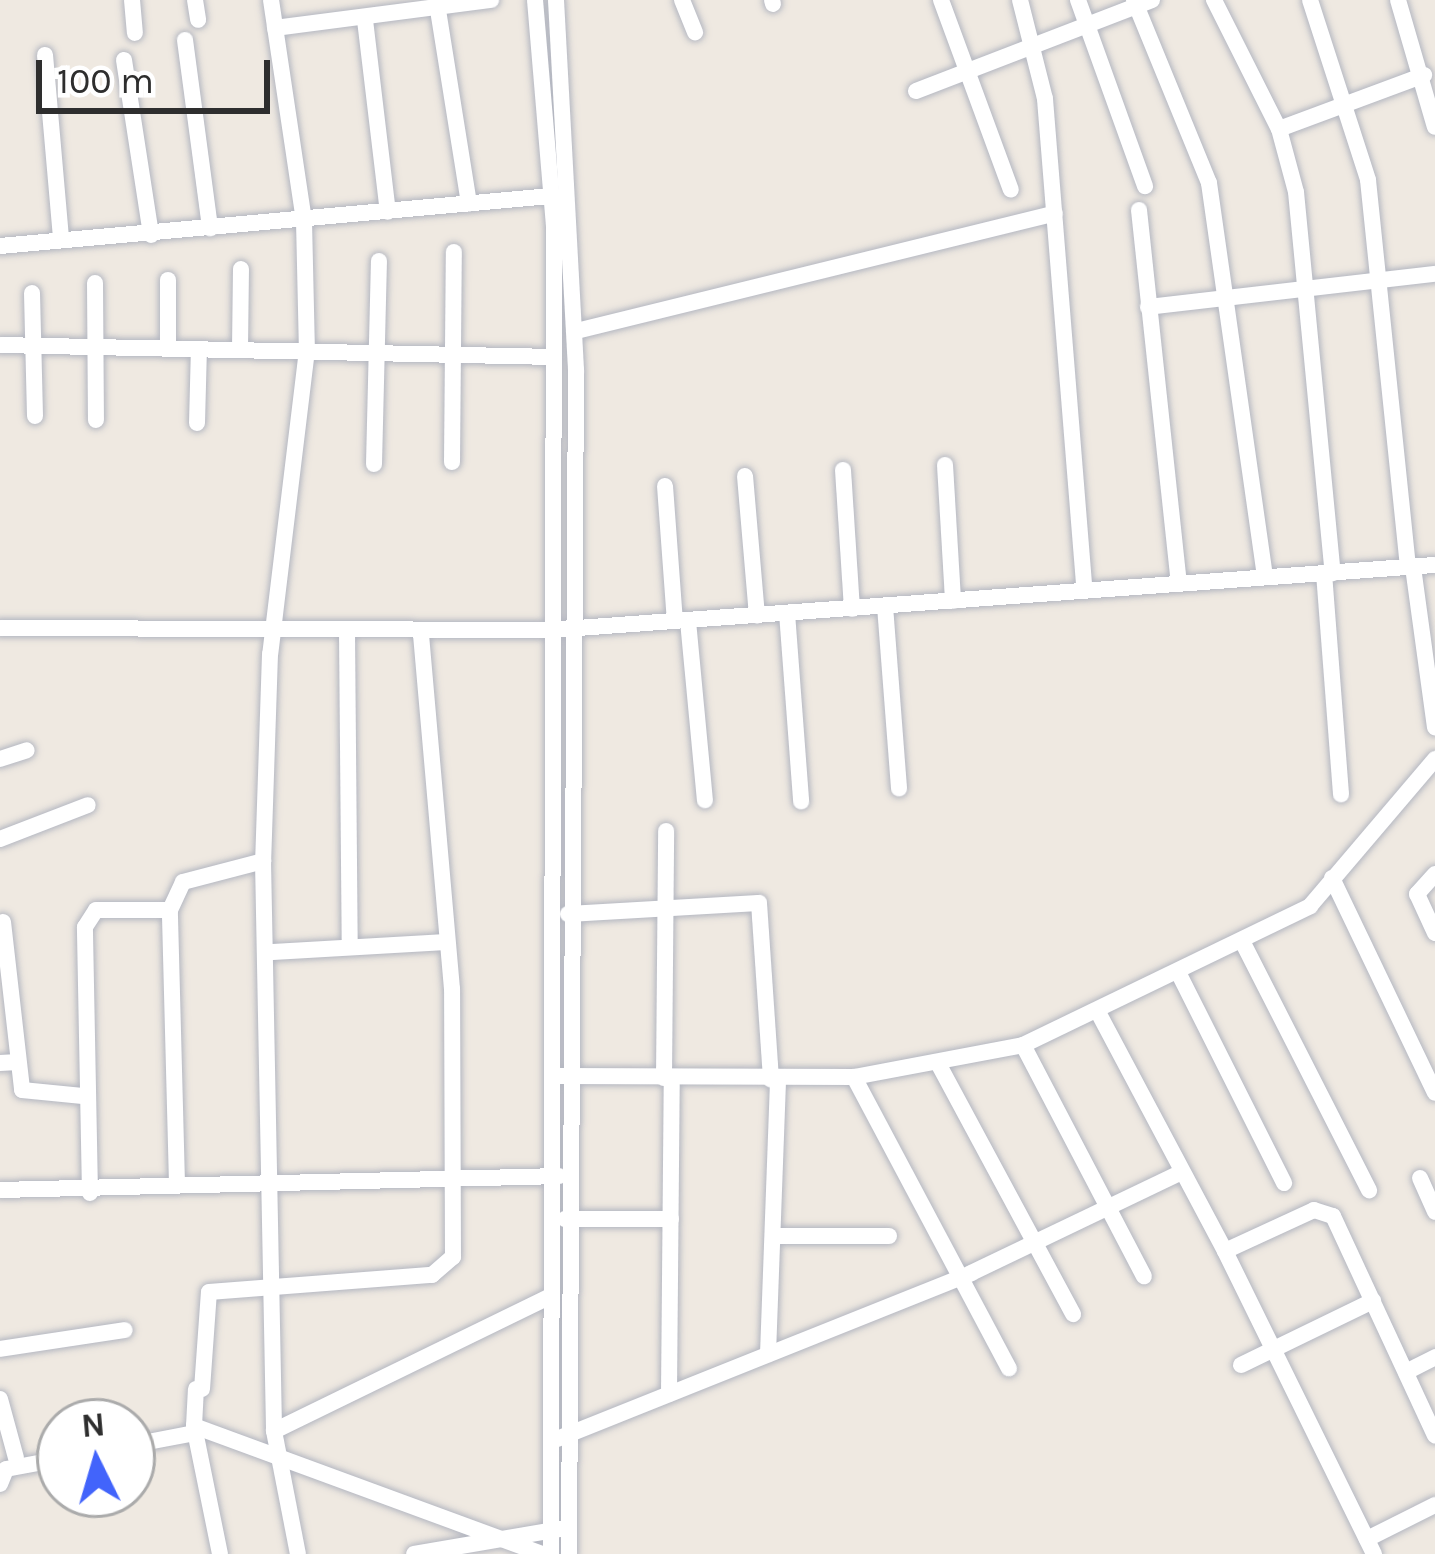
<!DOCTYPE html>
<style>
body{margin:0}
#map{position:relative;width:1435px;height:1554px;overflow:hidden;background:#efe9e1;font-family:Karla,sans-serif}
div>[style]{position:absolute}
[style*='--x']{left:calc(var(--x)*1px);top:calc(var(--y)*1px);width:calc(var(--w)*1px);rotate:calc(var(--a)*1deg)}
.roads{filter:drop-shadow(0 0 3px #b4b7c1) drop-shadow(0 0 3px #b4b7c1)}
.minor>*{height:16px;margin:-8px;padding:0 8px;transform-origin:8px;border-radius:8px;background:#fff}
span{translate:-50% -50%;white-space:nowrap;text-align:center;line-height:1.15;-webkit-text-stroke:12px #fff;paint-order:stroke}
.north{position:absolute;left:36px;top:1398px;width:120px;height:120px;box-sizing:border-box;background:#fff;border:3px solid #ababab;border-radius:50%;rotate:355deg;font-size:33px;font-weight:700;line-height:48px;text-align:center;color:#2e2e2e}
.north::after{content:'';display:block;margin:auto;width:42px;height:54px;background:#4264fb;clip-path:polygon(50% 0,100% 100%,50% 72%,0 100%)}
.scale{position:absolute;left:36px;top:60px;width:234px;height:54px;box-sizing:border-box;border:6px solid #2e2e2e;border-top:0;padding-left:15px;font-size:36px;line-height:42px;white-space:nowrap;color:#2e2e2e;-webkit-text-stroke:9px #fff;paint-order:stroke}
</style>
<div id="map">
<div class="roads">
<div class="minor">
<div style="--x:132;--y:0;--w:33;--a:85"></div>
<div style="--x:195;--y:0;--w:20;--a:81"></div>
<div style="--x:271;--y:0;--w:223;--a:81.5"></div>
<div style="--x:304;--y:221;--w:129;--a:88.7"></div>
<div style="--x:307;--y:350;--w:306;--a:96.9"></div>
<div style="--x:270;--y:654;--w:207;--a:91.9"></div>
<div style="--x:263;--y:861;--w:570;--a:88.89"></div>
<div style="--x:274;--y:1431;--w:125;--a:79"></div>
<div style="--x:535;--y:0;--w:228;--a:85.2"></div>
<div style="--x:554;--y:227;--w:1327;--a:90.13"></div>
<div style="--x:556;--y:0;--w:371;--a:86.9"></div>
<div style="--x:576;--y:370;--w:1184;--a:90.34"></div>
<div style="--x:682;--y:0;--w:35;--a:68"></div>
<div style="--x:772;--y:0;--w:4;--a:76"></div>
<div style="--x:941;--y:0;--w:202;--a:69.8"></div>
<div style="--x:1020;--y:0;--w:102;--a:75.8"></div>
<div style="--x:1045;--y:99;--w:490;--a:85.4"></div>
<div style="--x:1078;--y:0;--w:198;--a:70.2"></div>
<div style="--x:1134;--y:0;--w:198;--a:67.7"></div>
<div style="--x:1209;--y:183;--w:396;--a:81.9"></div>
<div style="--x:1214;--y:0;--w:144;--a:63.3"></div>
<div style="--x:1279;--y:129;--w:65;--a:74.9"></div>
<div style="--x:1296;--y:192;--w:383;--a:84.5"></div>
<div style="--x:1310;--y:0;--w:189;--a:72.1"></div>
<div style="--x:1368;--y:180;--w:389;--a:84.1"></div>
<div style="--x:1398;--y:0;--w:132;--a:73.8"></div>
<div style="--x:438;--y:10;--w:196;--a:80.9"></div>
<div style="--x:365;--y:20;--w:193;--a:83.2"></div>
<div style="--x:275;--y:28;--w:218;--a:-7.4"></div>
<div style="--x:185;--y:40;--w:190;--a:82.4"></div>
<div style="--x:45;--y:55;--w:185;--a:85"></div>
<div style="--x:124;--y:60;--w:177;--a:81.2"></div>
<div style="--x:916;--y:91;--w:253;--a:-21.1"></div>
<div style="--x:1279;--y:129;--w:155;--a:-20.4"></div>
<div style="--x:1139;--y:210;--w:374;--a:83.9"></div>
<div style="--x:0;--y:246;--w:553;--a:-5.19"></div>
<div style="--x:95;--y:283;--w:137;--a:89.6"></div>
<div style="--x:32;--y:293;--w:123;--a:88.6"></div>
<div style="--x:1148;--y:307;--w:289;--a:-6.6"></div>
<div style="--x:576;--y:331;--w:493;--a:-13.8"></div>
<div style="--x:0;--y:345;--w:553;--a:1.24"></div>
<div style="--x:168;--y:348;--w:68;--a:-90"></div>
<div style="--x:240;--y:349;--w:80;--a:-89.3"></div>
<div style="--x:197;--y:423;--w:74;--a:-88.5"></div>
<div style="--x:452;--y:462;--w:210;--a:-89.5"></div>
<div style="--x:374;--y:464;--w:203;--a:-88.6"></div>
<div style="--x:945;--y:465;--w:136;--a:86.6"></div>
<div style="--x:843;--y:470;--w:139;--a:86.3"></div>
<div style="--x:745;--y:476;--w:140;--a:85.1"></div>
<div style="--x:665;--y:486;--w:135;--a:85.8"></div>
<div style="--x:1413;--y:567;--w:162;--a:82.2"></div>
<div style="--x:1324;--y:573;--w:222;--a:85.6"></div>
<div style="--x:885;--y:606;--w:183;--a:85.6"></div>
<div style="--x:787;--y:613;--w:189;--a:85.7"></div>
<div style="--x:688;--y:621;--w:180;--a:84.6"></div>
<div style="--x:0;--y:628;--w:551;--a:0.21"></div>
<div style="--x:551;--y:630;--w:886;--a:-4.21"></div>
<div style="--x:347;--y:632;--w:315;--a:89.5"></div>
<div style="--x:0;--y:759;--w:28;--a:-18"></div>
<div style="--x:0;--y:839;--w:94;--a:-21.1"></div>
<div style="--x:1435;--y:874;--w:27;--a:132"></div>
<div style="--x:1417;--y:894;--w:43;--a:65.2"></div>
<div style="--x:1332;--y:878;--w:238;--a:64.4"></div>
<div style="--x:568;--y:914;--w:191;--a:-3.3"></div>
<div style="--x:759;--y:903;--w:177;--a:86.1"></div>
<div style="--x:3;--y:922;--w:169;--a:83.5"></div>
<div style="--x:22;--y:1090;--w:61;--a:5.6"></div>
<div style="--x:1242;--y:941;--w:280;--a:63"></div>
<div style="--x:272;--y:952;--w:175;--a:-3.3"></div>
<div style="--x:1179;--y:974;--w:234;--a:63.3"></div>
<div style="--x:1099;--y:1014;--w:268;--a:62"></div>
<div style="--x:1023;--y:1045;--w:261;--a:62.4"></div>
<div style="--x:0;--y:1063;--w:18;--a:-3"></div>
<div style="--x:939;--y:1065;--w:283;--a:61.7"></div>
<div style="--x:558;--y:1076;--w:296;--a:0.2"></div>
<div style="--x:854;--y:1077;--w:172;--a:-10.7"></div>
<div style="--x:1023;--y:1045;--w:319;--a:-25.8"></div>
<div style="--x:1310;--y:906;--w:193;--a:-49.6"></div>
<div style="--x:854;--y:1077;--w:330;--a:62"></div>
<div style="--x:664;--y:1078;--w:247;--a:-89.5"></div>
<div style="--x:1420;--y:1178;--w:37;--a:66"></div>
<div style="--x:177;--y:1184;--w:274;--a:-91.5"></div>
<div style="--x:170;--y:910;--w:31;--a:-65"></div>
<div style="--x:183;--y:882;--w:83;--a:-14.7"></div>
<div style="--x:0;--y:1190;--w:559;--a:-1.43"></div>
<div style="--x:90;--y:1193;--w:266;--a:-91.1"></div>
<div style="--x:85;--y:927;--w:20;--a:-57"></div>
<div style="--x:96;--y:910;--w:74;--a:0"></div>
<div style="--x:565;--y:1219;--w:106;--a:0"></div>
<div style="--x:773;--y:1236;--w:116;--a:0"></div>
<div style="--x:0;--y:1349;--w:126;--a:-8.6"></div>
<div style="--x:768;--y:1354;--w:274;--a:-87.9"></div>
<div style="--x:1241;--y:1365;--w:147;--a:-25.9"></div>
<div style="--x:1406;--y:1372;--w:33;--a:-27"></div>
<div style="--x:202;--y:1389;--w:97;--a:-85.9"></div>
<div style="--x:209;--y:1292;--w:224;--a:-4.4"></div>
<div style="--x:432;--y:1275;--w:28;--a:-41"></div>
<div style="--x:453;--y:1257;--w:268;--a:-90.2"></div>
<div style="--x:452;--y:989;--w:355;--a:-95"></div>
<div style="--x:669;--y:1394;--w:316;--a:-89.5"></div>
<div style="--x:0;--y:1399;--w:61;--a:74.8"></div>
<div style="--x:194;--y:1426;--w:37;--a:-87"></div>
<div style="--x:274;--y:1431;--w:308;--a:-26"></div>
<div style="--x:557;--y:1439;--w:446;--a:-21.8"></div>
<div style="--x:971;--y:1273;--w:229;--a:-25.6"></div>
<div style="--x:132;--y:1445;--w:58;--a:-10.9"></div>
<div style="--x:0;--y:1484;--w:16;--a:-68"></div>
<div style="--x:6;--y:1469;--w:55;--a:-10.5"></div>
<div style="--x:1367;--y:1539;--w:76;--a:-26.6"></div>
<div style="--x:220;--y:1554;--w:131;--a:-101.5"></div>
<div style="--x:194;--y:1426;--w:371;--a:20.2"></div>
<div style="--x:414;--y:1554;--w:149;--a:-9.7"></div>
<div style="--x:1374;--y:1554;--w:338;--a:-116.2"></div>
<div style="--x:1225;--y:1251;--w:98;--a:-24.7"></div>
<div style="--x:1314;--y:1210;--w:20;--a:18"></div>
<div style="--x:1333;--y:1216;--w:242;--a:65.1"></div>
</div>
</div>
<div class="north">N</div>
<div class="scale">100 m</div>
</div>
